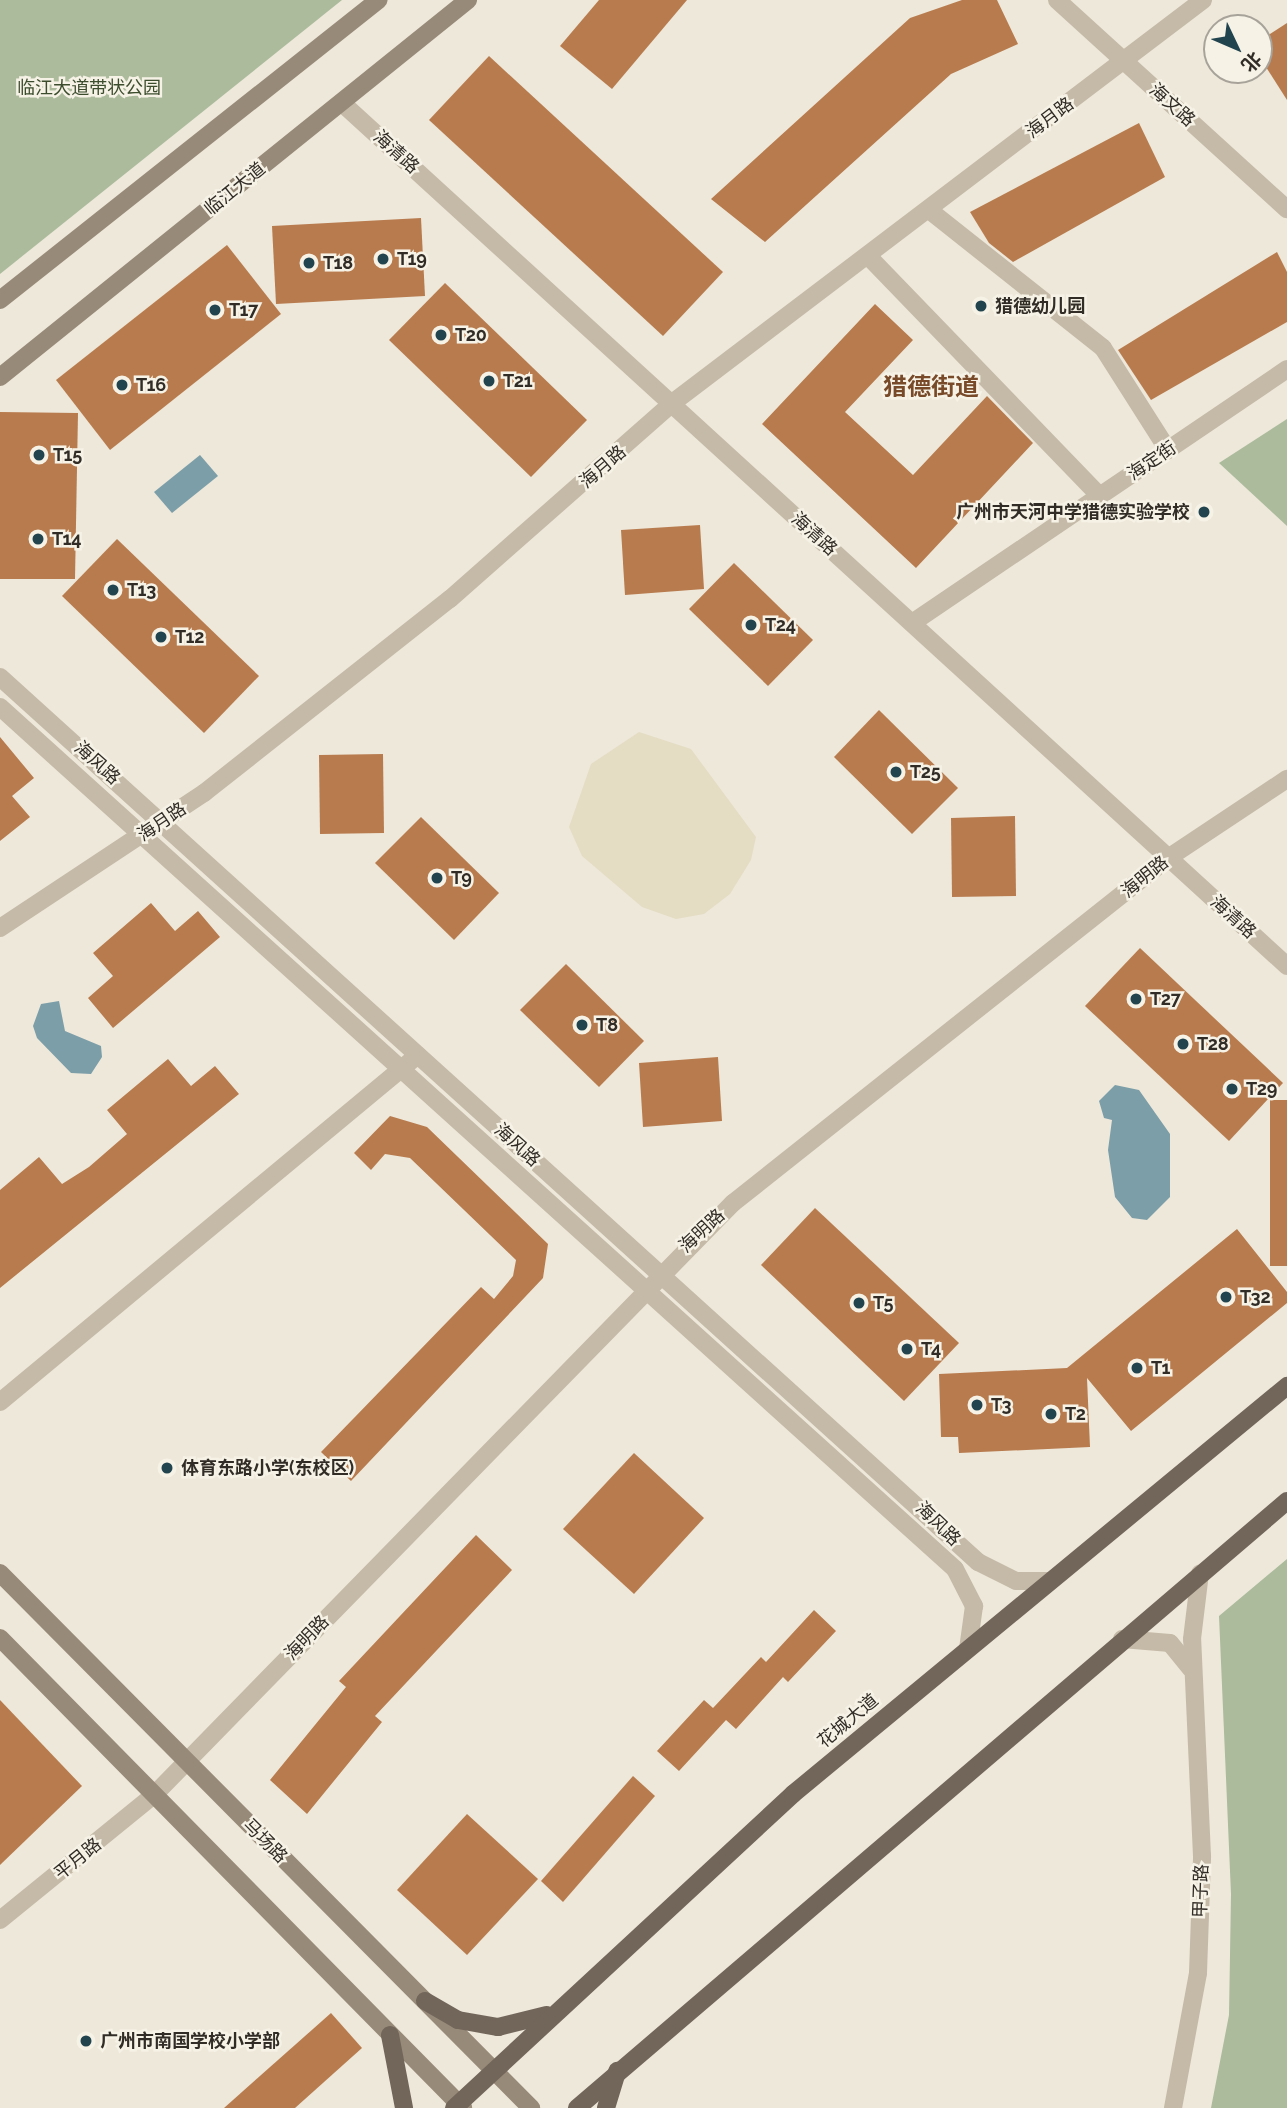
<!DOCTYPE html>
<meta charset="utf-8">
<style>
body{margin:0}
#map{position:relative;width:1287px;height:2108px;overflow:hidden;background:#eee8da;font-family:Raleway,"Noto Sans SC",sans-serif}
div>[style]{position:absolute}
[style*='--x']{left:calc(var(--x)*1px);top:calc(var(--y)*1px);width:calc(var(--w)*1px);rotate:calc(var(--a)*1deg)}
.green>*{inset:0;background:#abbb9c}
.plaza>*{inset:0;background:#e4dcc3}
.water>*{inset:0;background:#7c9ea8}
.building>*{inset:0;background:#b87b4e}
.minor>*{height:18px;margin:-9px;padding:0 9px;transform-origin:9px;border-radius:9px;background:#c5baa8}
.tertiary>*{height:18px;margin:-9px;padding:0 9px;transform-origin:9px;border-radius:9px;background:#c5baa8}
.secondary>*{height:18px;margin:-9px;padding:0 9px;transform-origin:9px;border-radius:9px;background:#988a79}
.primary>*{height:18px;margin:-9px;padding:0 9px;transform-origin:9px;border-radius:9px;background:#72665a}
.dots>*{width:19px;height:19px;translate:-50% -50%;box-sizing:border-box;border:4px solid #f6f2e6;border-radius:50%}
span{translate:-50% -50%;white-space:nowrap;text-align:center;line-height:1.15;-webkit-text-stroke:5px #f6f2e6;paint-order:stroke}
.park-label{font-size:18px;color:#3c4d2e}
.street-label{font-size:18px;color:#322c27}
.poi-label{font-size:18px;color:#322c27;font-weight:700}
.left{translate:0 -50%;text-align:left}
.right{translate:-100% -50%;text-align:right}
.district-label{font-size:24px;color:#784a29;font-weight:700}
.north{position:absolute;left:1203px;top:14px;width:70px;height:70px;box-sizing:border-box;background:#f6f2e6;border:2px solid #a8a39a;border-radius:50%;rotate:134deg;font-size:19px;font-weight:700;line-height:28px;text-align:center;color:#322c27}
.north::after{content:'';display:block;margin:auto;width:24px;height:32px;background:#21444f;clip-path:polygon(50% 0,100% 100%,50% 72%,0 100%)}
</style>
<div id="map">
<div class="green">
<div style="clip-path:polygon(0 0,342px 0,0 274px)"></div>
<div style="clip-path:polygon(1287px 419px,1287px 526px,1219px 463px)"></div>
<div style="clip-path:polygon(1287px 1559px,1287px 2108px,1211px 2108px,1229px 2015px,1231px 1894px,1219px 1616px)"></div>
</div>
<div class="plaza">
<div style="clip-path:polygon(639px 732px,691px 749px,756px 837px,751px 860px,730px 894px,704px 914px,676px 919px,642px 907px,582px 856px,569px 827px,591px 764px)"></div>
</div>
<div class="water">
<div style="clip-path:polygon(200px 455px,218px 476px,172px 513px,154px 492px)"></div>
<div style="clip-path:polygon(59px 1001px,65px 1031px,101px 1046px,102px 1057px,91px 1074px,71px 1073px,37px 1038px,33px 1026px,41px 1004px)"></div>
<div style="clip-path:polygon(1115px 1085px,1139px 1090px,1170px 1134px,1170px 1197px,1147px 1220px,1132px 1218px,1115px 1197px,1108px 1150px,1112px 1120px,1104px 1118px,1099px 1101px)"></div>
</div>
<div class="building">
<div style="clip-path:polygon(599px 0,687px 0,612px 89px,560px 46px)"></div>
<div style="clip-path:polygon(962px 0,997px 0,1018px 44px,951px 74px,765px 242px,711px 199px,910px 18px)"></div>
<div style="clip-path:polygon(1287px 23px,1287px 100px,1259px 56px,1259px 41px)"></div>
<div style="clip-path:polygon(489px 56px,723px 272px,663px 336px,429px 120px)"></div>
<div style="clip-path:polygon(1139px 123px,1165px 177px,1013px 262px,989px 243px,970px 212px)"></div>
<div style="clip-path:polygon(421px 218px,425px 296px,276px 304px,272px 226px)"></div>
<div style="clip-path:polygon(227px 245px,281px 314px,110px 450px,56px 380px)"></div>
<div style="clip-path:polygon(1277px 252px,1287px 272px,1287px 322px,1151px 400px,1118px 350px)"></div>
<div style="clip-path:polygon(445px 283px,587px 420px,531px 477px,389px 340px)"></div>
<div style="clip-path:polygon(875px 304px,913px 340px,845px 412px,913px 475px,987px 396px,1033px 443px,916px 568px,762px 424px)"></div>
<div style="clip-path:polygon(0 412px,78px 413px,75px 579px,0 579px)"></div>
<div style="clip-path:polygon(700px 525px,704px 589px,625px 595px,621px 530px)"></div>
<div style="clip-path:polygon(117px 539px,259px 676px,204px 733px,62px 596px)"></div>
<div style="clip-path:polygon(734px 563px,813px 640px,768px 686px,689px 609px)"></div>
<div style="clip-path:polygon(879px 710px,958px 788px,912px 834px,834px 757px)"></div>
<div style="clip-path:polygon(0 737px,34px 778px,12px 796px,30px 817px,0 841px)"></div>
<div style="clip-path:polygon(383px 754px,384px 833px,320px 834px,319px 755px)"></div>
<div style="clip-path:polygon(1015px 816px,1016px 896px,952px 897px,951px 818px)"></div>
<div style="clip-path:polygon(421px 817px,499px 893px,454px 940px,375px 863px)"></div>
<div style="clip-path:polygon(151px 903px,175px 931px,198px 911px,220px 937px,113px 1028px,88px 998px,113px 976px,93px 953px)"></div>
<div style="clip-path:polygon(1140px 948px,1283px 1083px,1229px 1141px,1085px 1006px)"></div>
<div style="clip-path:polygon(566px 964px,644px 1041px,599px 1087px,520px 1010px)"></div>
<div style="clip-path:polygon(718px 1057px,722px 1121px,643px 1127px,639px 1063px)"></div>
<div style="clip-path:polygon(168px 1059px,191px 1086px,215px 1066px,239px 1094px,0 1288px,0 1190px,39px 1157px,62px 1184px,89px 1167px,127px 1134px,107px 1110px)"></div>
<div style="clip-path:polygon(1270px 1100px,1287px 1100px,1287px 1266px,1270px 1266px)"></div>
<div style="clip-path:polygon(390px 1116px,427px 1127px,548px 1244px,543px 1278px,351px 1481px,321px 1452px,481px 1287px,494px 1299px,513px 1276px,516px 1260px,410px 1158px,385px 1154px,371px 1170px,354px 1153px)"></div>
<div style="clip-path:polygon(815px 1208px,959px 1343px,904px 1401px,761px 1265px)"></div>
<div style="clip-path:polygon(1237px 1229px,1287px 1292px,1287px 1303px,1131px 1431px,1087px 1378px,1090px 1447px,959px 1453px,958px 1437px,941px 1437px,939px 1374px,1067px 1368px)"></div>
<div style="clip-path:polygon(634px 1453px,704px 1518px,634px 1594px,563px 1529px)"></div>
<div style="clip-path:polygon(476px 1535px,512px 1570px,375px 1716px,382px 1722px,307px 1814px,270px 1780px,346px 1687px,339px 1681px)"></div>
<div style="clip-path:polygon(814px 1610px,836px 1631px,788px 1682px,783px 1677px,736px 1729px,726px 1720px,679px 1771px,657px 1751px,704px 1700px,713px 1708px,761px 1657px,766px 1662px)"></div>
<div style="clip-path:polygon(0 1700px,82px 1786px,0 1865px)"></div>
<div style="clip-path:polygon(633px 1776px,655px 1796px,563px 1902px,541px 1881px)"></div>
<div style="clip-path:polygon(467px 1814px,538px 1879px,467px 1955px,397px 1890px)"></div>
<div style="clip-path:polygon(331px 2013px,362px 2048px,295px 2108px,224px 2108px)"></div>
</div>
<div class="minor">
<div style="--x:1057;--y:0;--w:311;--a:42.3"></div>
<div style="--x:929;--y:210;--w:222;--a:38.4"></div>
<div style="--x:1103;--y:348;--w:121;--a:57.5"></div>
<div style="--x:868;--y:256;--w:334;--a:46"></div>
<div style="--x:912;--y:623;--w:453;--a:-34.1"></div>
<div style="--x:0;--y:928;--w:245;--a:-33.5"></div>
<div style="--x:204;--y:793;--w:313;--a:-38.3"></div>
<div style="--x:450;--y:599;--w:295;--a:-41.4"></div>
<div style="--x:671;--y:404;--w:668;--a:-37.21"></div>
<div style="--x:0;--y:1402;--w:543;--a:-39.7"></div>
<div style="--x:0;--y:1920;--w:198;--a:-39.1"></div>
<div style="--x:154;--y:1795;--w:828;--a:-45.64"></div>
<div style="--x:733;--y:1203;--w:555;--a:-38.42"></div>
<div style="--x:1168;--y:858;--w:143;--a:-33.6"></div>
</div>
<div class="tertiary">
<div style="--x:342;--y:103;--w:1280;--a:42.4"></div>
<div style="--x:0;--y:677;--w:1319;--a:42.14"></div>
<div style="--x:978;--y:1562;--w:42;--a:26.6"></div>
<div style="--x:1016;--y:1581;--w:33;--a:0"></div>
<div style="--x:0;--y:707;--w:1286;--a:42.07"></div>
<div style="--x:955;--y:1569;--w:42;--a:62.8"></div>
<div style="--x:974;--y:1606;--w:43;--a:97.9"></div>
<div style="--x:1122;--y:1639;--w:48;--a:4.8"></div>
<div style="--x:1170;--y:1643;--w:33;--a:51"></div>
<div style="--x:1173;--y:2108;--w:137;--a:-79.5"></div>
<div style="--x:1198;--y:1973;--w:117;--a:-88"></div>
<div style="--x:1202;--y:1856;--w:217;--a:-92.6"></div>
<div style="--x:1192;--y:1639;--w:66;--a:-83.1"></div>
</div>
<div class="secondary">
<div style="--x:0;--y:300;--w:483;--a:-38.4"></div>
<div style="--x:0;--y:377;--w:601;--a:-38.85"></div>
<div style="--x:0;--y:1573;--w:754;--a:45.21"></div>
<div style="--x:0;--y:1638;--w:660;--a:45.43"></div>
</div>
<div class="primary">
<div style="--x:425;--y:2001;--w:38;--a:30"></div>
<div style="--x:458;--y:2020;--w:41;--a:9.9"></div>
<div style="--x:498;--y:2027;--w:50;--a:-13.8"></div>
<div style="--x:390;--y:2035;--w:74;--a:79.1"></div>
<div style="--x:454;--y:2108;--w:462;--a:-42.8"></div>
<div style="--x:793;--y:1794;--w:641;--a:-39.55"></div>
<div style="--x:577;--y:2108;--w:934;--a:-40.53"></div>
<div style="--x:606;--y:2108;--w:39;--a:-73"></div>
</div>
<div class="dots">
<div style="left:383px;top:259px;background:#21444f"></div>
<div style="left:309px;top:263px;background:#21444f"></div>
<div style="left:981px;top:306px;background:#21444f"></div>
<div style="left:215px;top:310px;background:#21444f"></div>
<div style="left:441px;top:335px;background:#21444f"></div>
<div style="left:489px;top:381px;background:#21444f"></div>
<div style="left:122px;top:385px;background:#21444f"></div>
<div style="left:39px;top:455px;background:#21444f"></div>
<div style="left:1204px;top:512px;background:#21444f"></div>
<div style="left:38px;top:539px;background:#21444f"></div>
<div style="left:113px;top:590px;background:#21444f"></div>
<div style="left:751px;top:625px;background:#21444f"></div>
<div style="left:161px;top:637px;background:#21444f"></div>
<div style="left:896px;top:772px;background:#21444f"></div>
<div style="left:437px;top:878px;background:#21444f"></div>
<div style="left:1136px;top:999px;background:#21444f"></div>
<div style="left:582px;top:1025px;background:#21444f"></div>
<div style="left:1183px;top:1044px;background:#21444f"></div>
<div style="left:1232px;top:1089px;background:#21444f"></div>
<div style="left:1226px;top:1297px;background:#21444f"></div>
<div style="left:859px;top:1303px;background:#21444f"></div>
<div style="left:907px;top:1349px;background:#21444f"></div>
<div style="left:1137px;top:1368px;background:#21444f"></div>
<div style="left:977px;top:1405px;background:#21444f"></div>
<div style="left:1051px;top:1414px;background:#21444f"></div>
<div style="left:167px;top:1468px;background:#21444f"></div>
<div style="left:86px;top:2041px;background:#21444f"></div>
</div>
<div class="park-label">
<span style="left:89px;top:88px">临江大道带状公园</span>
</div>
<div class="street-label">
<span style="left:1172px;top:105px;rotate:42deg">海文路</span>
<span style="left:1050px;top:118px;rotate:-37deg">海月路</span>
<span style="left:396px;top:152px;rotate:42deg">海清路</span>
<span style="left:235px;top:189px;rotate:-39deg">临江大道</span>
<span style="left:1152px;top:461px;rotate:-34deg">海定街</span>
<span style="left:603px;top:467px;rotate:-41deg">海月路</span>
<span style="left:814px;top:534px;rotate:42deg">海清路</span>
<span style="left:97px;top:763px;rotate:42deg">海风路</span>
<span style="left:162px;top:822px;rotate:-34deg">海月路</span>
<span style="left:1145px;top:877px;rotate:-39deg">海明路</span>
<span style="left:1233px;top:917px;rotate:42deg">海清路</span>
<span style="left:517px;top:1145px;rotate:42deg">海风路</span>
<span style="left:702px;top:1231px;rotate:-43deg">海明路</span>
<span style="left:938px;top:1524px;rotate:44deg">海风路</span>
<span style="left:307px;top:1638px;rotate:-46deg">海明路</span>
<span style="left:848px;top:1721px;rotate:-40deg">花城大道</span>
<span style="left:265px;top:1841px;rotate:45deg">马场路</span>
<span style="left:78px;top:1859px;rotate:-39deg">平月路</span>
<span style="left:1201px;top:1891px;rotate:-88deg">甲子路</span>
</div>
<div class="poi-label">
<span class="left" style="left:397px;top:259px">T19</span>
<span class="left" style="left:323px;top:263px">T18</span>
<span class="left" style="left:995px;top:306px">猎德幼儿园</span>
<span class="left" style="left:229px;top:310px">T17</span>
<span class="left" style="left:455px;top:335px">T20</span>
<span class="left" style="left:503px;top:381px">T21</span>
<span class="left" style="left:136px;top:385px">T16</span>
<span class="left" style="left:53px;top:455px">T15</span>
<span class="right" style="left:1190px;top:512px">广州市天河中学猎德实验学校</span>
<span class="left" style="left:52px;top:539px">T14</span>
<span class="left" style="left:127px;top:590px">T13</span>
<span class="left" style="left:765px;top:625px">T24</span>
<span class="left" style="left:175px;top:637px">T12</span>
<span class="left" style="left:910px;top:772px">T25</span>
<span class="left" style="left:451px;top:878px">T9</span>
<span class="left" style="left:1150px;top:999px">T27</span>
<span class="left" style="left:596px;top:1025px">T8</span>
<span class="left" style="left:1197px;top:1044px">T28</span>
<span class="left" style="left:1246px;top:1089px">T29</span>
<span class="left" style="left:1240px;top:1297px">T32</span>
<span class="left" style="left:873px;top:1303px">T5</span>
<span class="left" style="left:921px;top:1349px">T4</span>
<span class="left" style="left:1151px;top:1368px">T1</span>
<span class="left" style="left:991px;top:1405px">T3</span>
<span class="left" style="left:1065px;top:1414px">T2</span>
<span class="left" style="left:181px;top:1468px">体育东路小学(东校区)</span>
<span class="left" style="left:100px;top:2041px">广州市南国学校小学部</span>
</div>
<div class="district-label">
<span style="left:931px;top:387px">猎德街道</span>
</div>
<div class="north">北</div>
</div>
